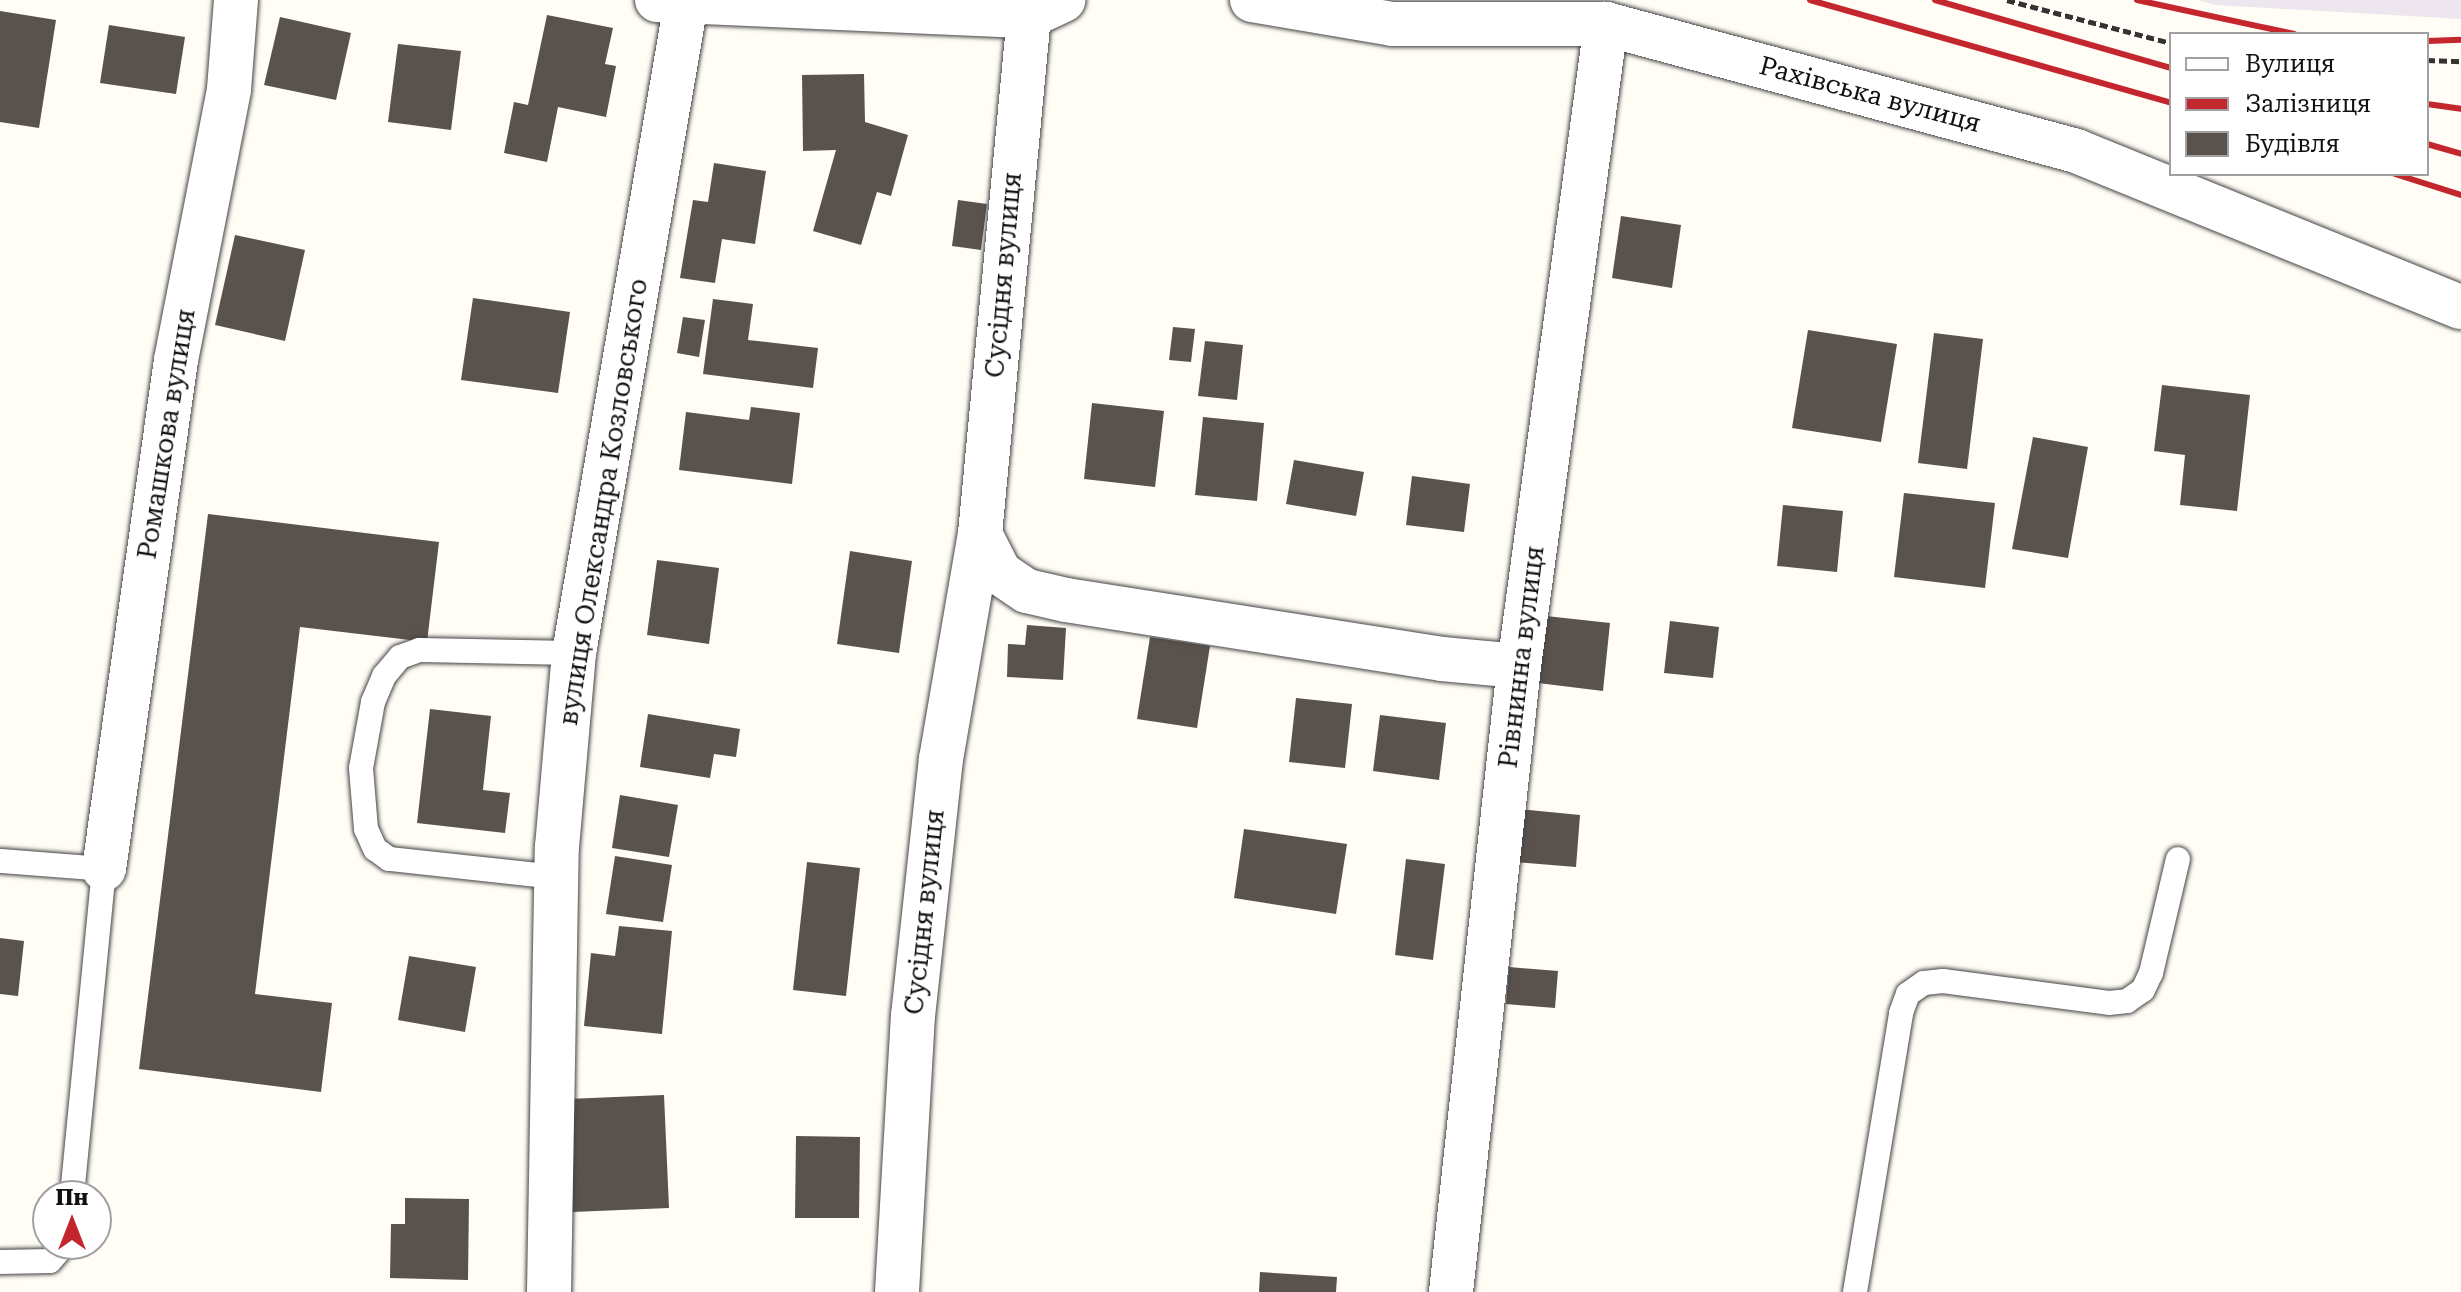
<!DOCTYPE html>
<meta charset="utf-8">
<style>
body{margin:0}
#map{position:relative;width:2461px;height:1292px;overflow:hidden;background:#fffdf5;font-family:"Roboto Serif",serif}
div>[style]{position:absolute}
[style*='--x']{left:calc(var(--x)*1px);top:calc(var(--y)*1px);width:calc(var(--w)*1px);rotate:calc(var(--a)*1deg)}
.industrial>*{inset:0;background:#eee6ef}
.building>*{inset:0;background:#5a524d}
.path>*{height:5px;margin-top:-2.5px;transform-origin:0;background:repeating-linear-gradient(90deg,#333 0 8px,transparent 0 12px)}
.roads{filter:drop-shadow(0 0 2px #444) drop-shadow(0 0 2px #444)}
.lane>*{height:24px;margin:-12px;padding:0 12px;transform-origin:12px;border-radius:12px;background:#fff}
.street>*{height:44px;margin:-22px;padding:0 22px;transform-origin:22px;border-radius:22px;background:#fff}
.rail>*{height:6px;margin:-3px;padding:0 3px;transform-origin:3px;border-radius:3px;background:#c4262e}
span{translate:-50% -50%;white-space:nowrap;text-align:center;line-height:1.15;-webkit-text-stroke:8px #fff;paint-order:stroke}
.street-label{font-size:26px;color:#111}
.legend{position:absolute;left:2169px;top:32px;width:260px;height:144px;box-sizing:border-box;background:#fff;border:2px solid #a0a0a0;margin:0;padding:10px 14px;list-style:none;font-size:24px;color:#111}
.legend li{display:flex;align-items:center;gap:16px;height:40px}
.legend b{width:40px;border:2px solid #a0a0a0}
.north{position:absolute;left:32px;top:1180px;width:80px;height:80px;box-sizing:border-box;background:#fff;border:2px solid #a0a0a0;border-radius:50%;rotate:0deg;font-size:22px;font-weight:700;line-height:32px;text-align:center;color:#111}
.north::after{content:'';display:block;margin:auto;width:28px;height:36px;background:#c4262e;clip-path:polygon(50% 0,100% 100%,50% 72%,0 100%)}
</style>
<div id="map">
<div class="industrial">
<div style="clip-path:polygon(2198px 0,2461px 0,2461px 19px,2215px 5px)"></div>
</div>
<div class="building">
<div style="clip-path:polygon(0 11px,56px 20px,39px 128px,0 122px)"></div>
<div style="clip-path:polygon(547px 15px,613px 28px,605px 64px,616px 66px,606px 117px,558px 107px,547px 162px,504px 153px,514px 102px,528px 105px)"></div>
<div style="clip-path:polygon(280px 17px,351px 33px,336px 100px,264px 85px)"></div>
<div style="clip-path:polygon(109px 25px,185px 37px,176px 94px,100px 83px)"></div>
<div style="clip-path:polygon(398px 44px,461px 51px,451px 130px,388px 122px)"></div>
<div style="clip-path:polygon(864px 74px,865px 122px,908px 135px,891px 196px,877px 192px,861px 245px,813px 231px,836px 150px,803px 151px,802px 75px)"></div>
<div style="clip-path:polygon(714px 163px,766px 171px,755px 244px,722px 239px,715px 283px,680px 278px,693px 200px,708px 202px)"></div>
<div style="clip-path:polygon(958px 200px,987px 204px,981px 250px,952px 246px)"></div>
<div style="clip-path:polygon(1621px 216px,1681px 225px,1672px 288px,1612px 278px)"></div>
<div style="clip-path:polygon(235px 235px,305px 250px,285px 341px,215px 325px)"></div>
<div style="clip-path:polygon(473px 298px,570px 312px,558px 393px,461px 380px)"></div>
<div style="clip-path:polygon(713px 299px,753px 304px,748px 340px,818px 348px,813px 388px,703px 374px)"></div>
<div style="clip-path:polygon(683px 317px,705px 320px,699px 357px,677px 353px)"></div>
<div style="clip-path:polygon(1173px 327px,1195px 329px,1191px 362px,1169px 360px)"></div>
<div style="clip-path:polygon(1808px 330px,1897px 344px,1881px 442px,1792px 428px)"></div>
<div style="clip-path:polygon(1934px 333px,1983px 339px,1967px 469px,1918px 463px)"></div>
<div style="clip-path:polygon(1205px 341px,1243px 345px,1237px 400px,1198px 396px)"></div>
<div style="clip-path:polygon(2162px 385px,2250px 395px,2237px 511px,2180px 505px,2185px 455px,2154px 451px)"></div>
<div style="clip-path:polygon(1092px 403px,1164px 411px,1155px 487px,1084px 479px)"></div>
<div style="clip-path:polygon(751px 407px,800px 413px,792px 484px,679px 470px,686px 412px,749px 420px)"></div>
<div style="clip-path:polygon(1203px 417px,1264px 423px,1257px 501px,1195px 495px)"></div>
<div style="clip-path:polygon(2033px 437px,2088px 447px,2068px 558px,2012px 549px)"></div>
<div style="clip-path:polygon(1294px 460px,1364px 472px,1356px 516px,1286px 504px)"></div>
<div style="clip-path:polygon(1412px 476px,1470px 484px,1464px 532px,1406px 525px)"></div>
<div style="clip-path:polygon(1904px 493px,1995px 503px,1985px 588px,1894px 577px)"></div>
<div style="clip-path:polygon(1783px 505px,1843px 511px,1837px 572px,1777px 566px)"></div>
<div style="clip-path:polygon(208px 514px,439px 542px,427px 642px,300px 627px,255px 994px,332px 1003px,321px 1092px,139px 1069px)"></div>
<div style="clip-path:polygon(850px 551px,912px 561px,899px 653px,837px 644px)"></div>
<div style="clip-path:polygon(657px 560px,719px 568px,709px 644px,647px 635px)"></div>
<div style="clip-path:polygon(1546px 616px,1610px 623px,1603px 691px,1538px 683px)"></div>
<div style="clip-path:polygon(1670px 621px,1719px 627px,1713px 678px,1664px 673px)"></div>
<div style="clip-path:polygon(1027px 625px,1066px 628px,1063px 680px,1007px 677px,1008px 644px,1025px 645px)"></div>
<div style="clip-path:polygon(1150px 637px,1210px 646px,1197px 728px,1137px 719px)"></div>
<div style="clip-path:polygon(1296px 698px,1352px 704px,1345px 768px,1289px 762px)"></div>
<div style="clip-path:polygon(430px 709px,491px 716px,483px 790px,510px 793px,505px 833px,417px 823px)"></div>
<div style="clip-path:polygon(648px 714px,740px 729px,736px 757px,714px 754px,710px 778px,640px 767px)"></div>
<div style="clip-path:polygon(1380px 715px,1446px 723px,1439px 780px,1373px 771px)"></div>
<div style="clip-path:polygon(620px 795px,678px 805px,669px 857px,612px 848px)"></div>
<div style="clip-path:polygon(1520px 809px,1580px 815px,1576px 867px,1515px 862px)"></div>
<div style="clip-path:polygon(1244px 829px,1347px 844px,1336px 914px,1234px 898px)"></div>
<div style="clip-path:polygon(615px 856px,672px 865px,663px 922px,606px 914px)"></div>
<div style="clip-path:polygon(1406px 859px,1445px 864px,1433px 960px,1395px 955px)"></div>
<div style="clip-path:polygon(807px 862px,860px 868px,846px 996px,793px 990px)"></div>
<div style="clip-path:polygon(619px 926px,672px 931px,662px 1034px,584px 1026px,591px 953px,615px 956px)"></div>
<div style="clip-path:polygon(0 938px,24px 941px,18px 996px,0 994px)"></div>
<div style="clip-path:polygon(409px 956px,476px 967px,465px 1032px,398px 1020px)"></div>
<div style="clip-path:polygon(1509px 967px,1558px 971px,1555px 1008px,1506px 1004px)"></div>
<div style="clip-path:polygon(664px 1095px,669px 1208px,572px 1212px,567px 1099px)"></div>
<div style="clip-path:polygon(796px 1136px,860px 1137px,859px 1218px,795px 1218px)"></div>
<div style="clip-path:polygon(405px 1198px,469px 1199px,468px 1280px,390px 1278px,391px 1224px,405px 1224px)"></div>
<div style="clip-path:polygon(1260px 1272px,1337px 1277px,1336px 1292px,1259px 1292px)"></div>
</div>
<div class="path">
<div style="--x:2007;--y:0;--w:170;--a:14.7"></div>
<div style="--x:2427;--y:60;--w:34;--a:2"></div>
</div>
<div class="roads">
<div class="lane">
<div style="--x:0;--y:861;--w:104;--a:4.4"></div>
<div style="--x:104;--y:869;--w:329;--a:95.6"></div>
<div style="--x:556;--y:877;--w:168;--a:-173.8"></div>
<div style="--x:389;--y:859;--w:17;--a:-144"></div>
<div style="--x:375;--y:849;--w:22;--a:-114"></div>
<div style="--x:366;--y:829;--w:61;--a:-94.7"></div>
<div style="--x:361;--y:768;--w:67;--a:-79.7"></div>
<div style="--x:373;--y:702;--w:28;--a:-67"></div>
<div style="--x:384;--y:676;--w:25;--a:-50"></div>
<div style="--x:400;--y:657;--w:20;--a:-20"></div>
<div style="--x:419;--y:650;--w:155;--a:1.1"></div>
<div style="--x:0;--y:1262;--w:50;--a:-1.1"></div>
<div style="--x:50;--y:1261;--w:23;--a:-49"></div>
<div style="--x:1855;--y:1292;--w:283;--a:-80.6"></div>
<div style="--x:1901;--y:1013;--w:20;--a:-70"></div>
<div style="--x:1908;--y:994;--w:19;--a:-35"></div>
<div style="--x:1924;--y:983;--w:19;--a:-6"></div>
<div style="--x:1943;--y:981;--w:167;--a:7.5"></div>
<div style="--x:2109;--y:1003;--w:18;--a:-6"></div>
<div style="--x:2127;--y:1001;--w:19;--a:-35"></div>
<div style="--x:2143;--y:990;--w:19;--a:-65"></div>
<div style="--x:2151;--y:973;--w:117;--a:-76.7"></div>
</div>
<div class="street">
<div style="--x:657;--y:0;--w:372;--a:2.5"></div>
<div style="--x:1029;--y:16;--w:38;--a:-25"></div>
<div style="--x:1252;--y:0;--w:142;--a:9.7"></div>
<div style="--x:1392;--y:24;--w:214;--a:0"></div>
<div style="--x:1606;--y:24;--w:487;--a:15.1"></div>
<div style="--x:2076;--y:151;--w:415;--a:22.1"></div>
<div style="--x:980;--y:534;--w:44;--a:62.9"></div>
<div style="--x:1000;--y:573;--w:32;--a:34"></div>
<div style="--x:1027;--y:591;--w:40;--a:13"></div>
<div style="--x:1066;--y:600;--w:381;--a:8.9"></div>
<div style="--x:1442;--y:659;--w:77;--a:5.2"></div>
<div style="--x:104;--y:869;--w:514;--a:-81.95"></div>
<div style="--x:176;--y:360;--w:276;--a:-78.9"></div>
<div style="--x:229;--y:89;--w:89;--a:-85.5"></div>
<div style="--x:549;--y:1292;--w:445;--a:-89"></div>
<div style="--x:557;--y:847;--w:195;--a:-85"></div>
<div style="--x:574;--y:653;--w:660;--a:-80.22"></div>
<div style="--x:897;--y:1292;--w:276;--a:-86.7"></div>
<div style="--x:913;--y:1016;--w:259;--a:-83.8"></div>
<div style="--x:941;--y:759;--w:228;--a:-80.2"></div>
<div style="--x:980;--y:534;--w:520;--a:-84.6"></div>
<div style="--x:1451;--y:1292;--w:630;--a:-83.8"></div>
<div style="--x:1519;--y:666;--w:648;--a:-82.28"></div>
</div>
</div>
<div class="rail">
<div style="--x:1810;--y:0;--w:375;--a:15.9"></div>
<div style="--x:1935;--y:0;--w:246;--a:16.1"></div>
<div style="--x:2137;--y:0;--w:161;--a:12.2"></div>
<div style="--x:2427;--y:41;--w:34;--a:-2"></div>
<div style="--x:2427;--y:104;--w:34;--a:8"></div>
<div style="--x:2427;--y:144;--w:35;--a:16"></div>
<div style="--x:2395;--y:174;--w:69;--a:17.7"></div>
</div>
<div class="street-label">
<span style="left:1870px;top:95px;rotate:15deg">Рахівська вулиця</span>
<span style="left:1004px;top:275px;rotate:-85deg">Сусідня вулиця</span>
<span style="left:167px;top:434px;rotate:-81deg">Ромашкова вулиця</span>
<span style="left:604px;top:502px;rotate:-81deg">вулиця Олександра Козловського</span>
<span style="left:1522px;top:657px;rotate:-83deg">Рівнинна вулиця</span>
<span style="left:925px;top:912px;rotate:-84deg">Сусідня вулиця</span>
</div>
<ul class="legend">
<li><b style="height:10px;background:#fff"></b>Вулиця</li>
<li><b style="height:10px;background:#c4262e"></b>Залізниця</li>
<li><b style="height:22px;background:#5a524d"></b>Будівля</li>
</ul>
<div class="north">Пн</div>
</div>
